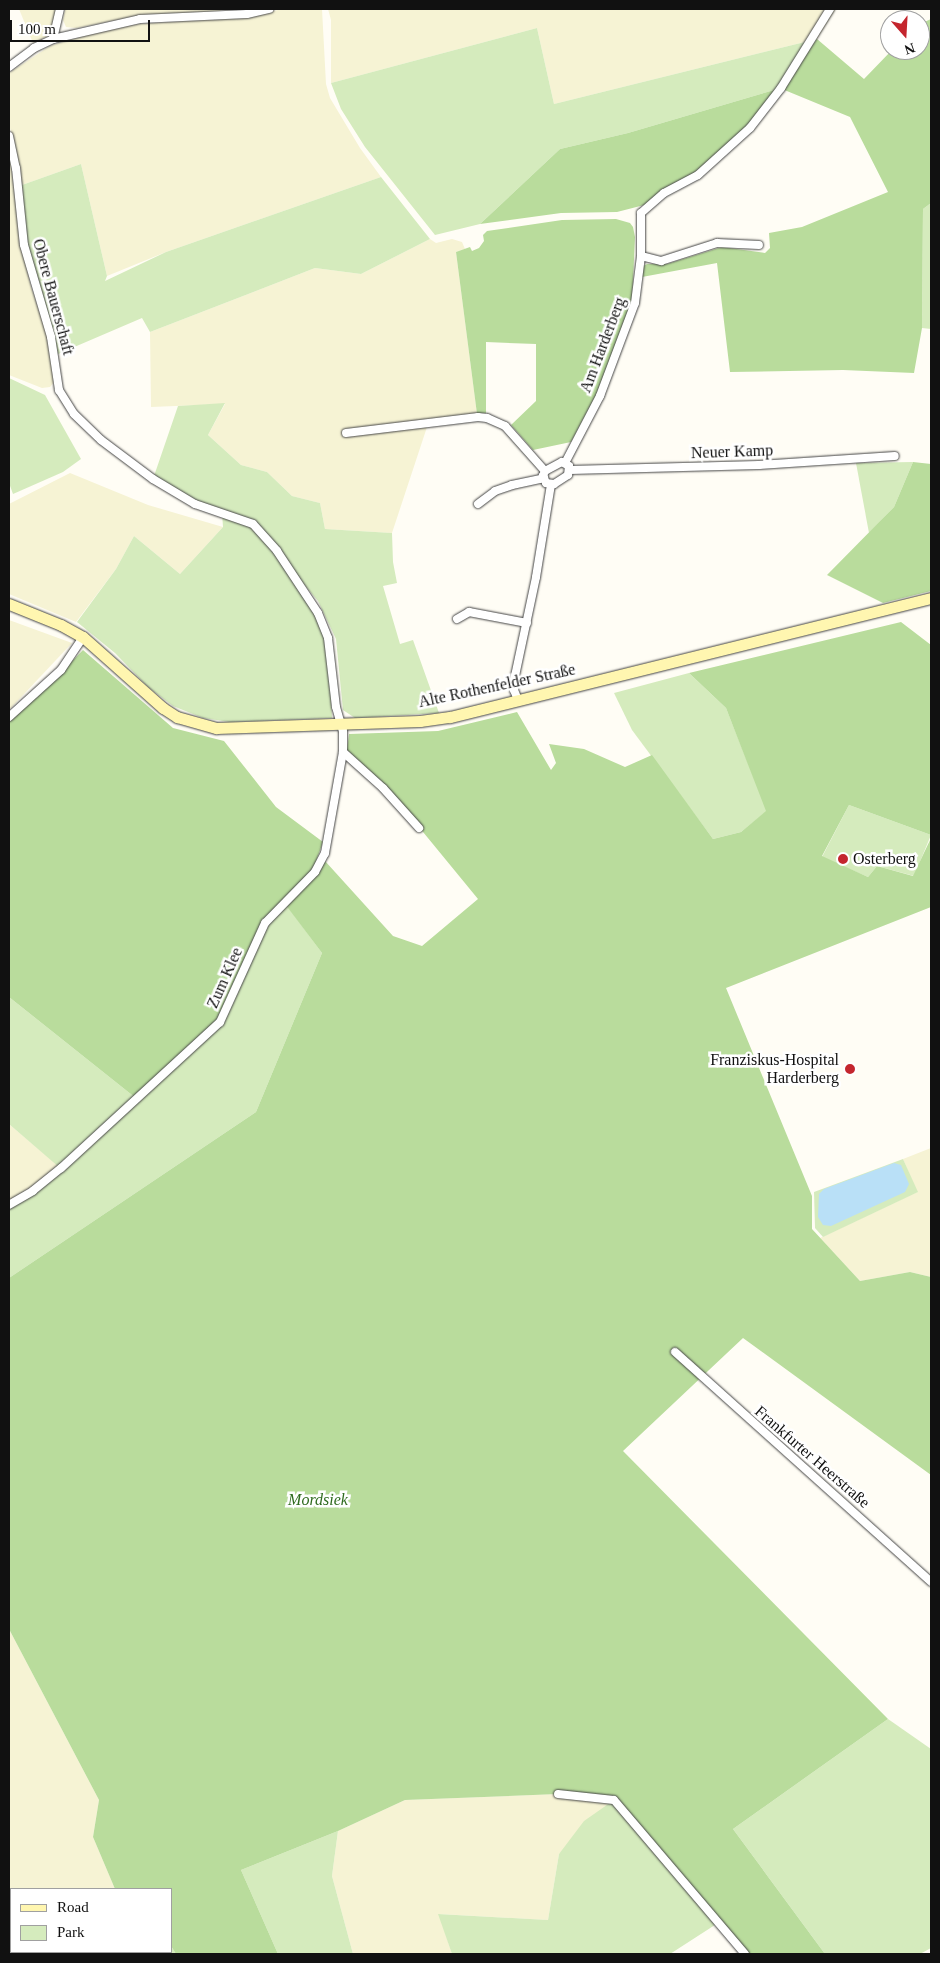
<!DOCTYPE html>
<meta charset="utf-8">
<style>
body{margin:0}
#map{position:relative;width:940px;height:1963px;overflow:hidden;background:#fffdf5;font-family:Georgia,serif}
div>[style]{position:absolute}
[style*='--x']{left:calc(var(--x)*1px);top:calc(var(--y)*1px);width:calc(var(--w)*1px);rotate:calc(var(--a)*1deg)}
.farmland>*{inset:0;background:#f6f3d4}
.green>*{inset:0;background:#d5ebbd}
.forest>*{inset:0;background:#b9dc9c}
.water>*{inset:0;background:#b9e0f7}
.roads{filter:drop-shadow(0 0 1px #444) drop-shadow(0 0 1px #444)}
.street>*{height:8px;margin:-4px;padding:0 4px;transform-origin:4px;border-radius:4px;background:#fff}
.secondary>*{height:11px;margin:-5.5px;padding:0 5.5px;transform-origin:5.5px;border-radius:5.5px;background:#fff6b0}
.dots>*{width:14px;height:14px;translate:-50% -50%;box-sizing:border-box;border:2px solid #fff;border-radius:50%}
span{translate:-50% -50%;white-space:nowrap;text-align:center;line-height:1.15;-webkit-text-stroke:5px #fff;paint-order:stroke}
.street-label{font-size:16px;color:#111}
.poi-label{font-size:16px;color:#111}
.left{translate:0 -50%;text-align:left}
.right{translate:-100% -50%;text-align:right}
.park-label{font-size:16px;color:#2f6b1f;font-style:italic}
.frame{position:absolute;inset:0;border:10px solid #111;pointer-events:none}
.legend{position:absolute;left:10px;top:1888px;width:162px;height:65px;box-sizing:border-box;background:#fff;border:1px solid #a0a0a0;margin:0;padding:6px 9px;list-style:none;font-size:15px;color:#111}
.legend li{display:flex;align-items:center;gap:10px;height:25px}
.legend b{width:25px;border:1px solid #a0a0a0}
.north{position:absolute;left:880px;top:10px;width:50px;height:50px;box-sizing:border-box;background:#fff;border:1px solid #a0a0a0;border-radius:50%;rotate:161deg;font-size:14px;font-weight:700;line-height:20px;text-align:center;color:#111}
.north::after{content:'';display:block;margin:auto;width:18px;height:22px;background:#c4262e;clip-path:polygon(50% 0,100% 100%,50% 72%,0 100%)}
.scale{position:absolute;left:10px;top:20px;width:140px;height:22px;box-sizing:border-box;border:2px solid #111;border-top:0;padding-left:6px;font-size:15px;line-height:18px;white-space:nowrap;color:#111;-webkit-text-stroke:4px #fff;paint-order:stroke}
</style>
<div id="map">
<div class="farmland">
<div style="clip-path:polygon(19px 9px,56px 9px,54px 21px,46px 37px,33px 43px)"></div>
<div style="clip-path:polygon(65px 9px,221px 9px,220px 12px,142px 15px,76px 28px,66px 27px,63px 20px)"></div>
<div style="clip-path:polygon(282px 9px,322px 9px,326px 84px,330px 98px,360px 148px,381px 177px,166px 252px,107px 276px,81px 164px,22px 185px,15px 144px,9px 125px,9px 73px,50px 46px,102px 30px,139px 24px,247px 17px)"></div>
<div style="clip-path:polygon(328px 9px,836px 9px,817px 39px,554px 104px,537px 28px,331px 83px,331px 20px)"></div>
<div style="clip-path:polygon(9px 147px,21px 244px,31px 287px,48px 337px,55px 381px,50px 387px,42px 388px,9px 375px)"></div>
<div style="clip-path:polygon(430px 239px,436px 243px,452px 239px,462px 242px,465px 249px,456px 252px,477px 414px,355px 432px,427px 427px,392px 533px,325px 529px,320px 503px,292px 496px,267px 472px,241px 465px,208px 435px,225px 404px,151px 407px,150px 332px,315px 268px,361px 274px)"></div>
<div style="clip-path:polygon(70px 473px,148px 505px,223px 527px,180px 574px,134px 536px,116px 569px,76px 622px,9px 594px,9px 504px)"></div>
<div style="clip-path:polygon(9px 620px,72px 643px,9px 710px)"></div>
<div style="clip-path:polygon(9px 1124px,61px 1168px,9px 1205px)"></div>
<div style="clip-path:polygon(931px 1148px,931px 1277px,910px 1272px,860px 1281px,820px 1238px,917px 1192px,903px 1159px)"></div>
<div style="clip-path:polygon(9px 1629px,99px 1800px,93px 1837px,115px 1889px,11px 1889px,11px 1952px,42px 1952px,36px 1954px,9px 1954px)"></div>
<div style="clip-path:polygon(558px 1794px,614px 1800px,559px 1854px,548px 1920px,439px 1914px,452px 1954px,353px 1954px,332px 1876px,338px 1831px,405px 1800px)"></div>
</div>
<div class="green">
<div style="clip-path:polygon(537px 28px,554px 104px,817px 39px,781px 88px,628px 133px,560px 149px,480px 224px,435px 235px,365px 147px,341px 109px,331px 83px)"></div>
<div style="clip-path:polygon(81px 164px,107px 276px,105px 281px,166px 252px,381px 177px,430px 239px,361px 274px,315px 268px,150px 332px,142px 318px,58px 354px,26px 239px,22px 185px)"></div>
<div style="clip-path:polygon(931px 203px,931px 329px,922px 328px,923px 209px)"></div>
<div style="clip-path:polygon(9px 378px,45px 395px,81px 459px,63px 472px,13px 494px,9px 483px)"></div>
<div style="clip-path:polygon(225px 403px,208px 435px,241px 465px,267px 472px,292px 496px,320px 503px,325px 529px,392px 533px,393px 562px,397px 583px,383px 586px,400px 644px,413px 640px,439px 713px,355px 718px,343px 710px,336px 639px,318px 601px,281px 557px,328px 638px,332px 718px,230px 722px,203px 718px,173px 706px,148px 687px,115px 653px,77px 622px,116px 569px,134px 536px,180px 574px,223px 527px,222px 513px,195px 504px,154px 476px,178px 406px)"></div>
<div style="clip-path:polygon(913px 462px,894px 507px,869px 533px,856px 463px)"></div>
<div style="clip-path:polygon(689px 673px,726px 708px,767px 811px,741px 832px,713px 839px,632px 730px,614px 693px)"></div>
<div style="clip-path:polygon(849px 805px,931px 835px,914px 876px,877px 866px,868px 877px,822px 857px)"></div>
<div style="clip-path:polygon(285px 903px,322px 953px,256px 1112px,9px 1278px,9px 1205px,60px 1168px,9px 1124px,9px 997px,137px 1099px,265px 923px)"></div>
<div style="clip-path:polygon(903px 1159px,918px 1192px,823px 1237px,815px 1228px,814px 1192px)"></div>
<div style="clip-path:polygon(888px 1719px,931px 1749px,931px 1948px,920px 1954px,825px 1954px,733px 1829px)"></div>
<div style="clip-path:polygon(614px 1800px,718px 1923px,670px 1954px,452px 1954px,438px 1914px,548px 1920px,559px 1854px,584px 1821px)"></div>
<div style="clip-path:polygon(338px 1831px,332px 1876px,353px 1954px,278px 1954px,241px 1870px)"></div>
<div style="clip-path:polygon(171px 1946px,176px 1954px,92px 1954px,90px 1952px,171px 1952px)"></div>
</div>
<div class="forest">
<div style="clip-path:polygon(931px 19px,931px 203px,923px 209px,922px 328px,914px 373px,843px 370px,730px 372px,717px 263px,642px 277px,643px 266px,647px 264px,667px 264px,722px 247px,765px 253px,770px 248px,769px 233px,802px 227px,888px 192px,850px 117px,782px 89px,750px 128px,698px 175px,652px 203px,617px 212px,561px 213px,480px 224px,560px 149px,628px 133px,781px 88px,817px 39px,864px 79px,892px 50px,920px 50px,920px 24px)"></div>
<div style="clip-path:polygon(616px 219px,630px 223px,633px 227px,635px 237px,632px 303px,596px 395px,571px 442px,533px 450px,511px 425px,536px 401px,536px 344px,486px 342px,486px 413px,477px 414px,456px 252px,470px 247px,472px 251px,479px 248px,484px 241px,483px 235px,487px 231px,562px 220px)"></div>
<div style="clip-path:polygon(913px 462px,931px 464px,931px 591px,883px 603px,827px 575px,894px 507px)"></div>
<div style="clip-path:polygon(901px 622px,931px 645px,931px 835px,849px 805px,822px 856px,868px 877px,877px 866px,913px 876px,931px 838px,931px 907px,726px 988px,812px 1196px,812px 1229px,860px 1281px,910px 1272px,931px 1277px,931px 1475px,743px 1338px,623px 1451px,888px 1719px,733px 1829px,825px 1954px,745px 1954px,614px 1800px,558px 1794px,405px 1800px,338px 1831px,241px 1870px,278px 1954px,176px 1954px,171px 1946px,171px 1889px,115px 1889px,93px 1837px,99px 1800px,9px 1629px,9px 1278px,256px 1112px,322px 953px,285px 904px,265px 923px,220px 1022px,137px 1099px,9px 997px,9px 722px,42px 692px,83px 650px,173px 728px,224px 741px,276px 807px,323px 842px,314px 867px,320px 871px,325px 861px,393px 936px,422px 946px,478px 899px,382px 782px,347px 750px,349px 734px,438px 731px,517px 712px,551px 770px,556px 763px,549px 744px,584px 749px,625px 767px,652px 755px,713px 839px,741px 832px,766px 811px,726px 708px,689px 673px)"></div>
</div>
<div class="water">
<div style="clip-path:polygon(894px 1163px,901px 1165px,909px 1184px,905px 1192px,831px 1226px,823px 1225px,818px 1217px,819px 1194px,824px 1189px)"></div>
</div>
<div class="roads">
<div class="street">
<div style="--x:53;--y:39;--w:89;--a:-12.9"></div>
<div style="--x:140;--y:19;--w:107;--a:-2.7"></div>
<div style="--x:247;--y:14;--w:23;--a:-13"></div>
<div style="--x:9;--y:67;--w:31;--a:-37"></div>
<div style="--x:34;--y:48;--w:21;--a:-25"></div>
<div style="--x:53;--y:39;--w:31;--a:-77"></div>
<div style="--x:9;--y:136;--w:33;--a:78"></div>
<div style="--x:16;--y:168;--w:77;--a:84.1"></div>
<div style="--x:24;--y:245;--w:96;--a:73.6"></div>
<div style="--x:51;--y:337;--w:54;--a:81.4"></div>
<div style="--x:59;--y:390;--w:28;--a:58"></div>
<div style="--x:74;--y:414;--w:37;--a:44"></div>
<div style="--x:101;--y:440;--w:65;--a:36.9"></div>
<div style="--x:153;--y:479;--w:49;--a:30.8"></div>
<div style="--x:195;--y:504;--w:61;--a:19"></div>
<div style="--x:253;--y:524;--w:36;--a:48"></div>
<div style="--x:277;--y:551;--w:74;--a:56.5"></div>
<div style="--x:318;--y:613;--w:27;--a:68"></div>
<div style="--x:328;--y:638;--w:69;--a:83.4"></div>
<div style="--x:336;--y:707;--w:25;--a:74"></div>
<div style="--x:343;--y:731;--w:21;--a:90"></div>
<div style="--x:343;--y:752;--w:103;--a:100.1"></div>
<div style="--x:325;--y:853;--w:21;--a:118"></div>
<div style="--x:315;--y:872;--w:71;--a:134.4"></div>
<div style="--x:265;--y:923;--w:109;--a:114.4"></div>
<div style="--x:220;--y:1022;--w:216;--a:137.4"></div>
<div style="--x:61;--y:1168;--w:36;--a:141"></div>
<div style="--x:33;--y:1191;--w:28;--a:150"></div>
<div style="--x:641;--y:256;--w:21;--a:14"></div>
<div style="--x:661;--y:261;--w:59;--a:-17.8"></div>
<div style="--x:717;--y:243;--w:42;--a:2.7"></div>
<div style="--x:346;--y:433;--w:133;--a:-6.9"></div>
<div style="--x:478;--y:417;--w:9;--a:6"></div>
<div style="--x:487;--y:418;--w:20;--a:24"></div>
<div style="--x:505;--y:426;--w:60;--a:48.4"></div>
<div style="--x:562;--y:462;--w:8;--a:30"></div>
<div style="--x:569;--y:466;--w:9;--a:96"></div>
<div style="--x:568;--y:475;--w:17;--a:147"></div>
<div style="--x:554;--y:484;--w:8;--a:-173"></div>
<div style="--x:546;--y:483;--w:8;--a:-113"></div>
<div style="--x:543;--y:476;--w:5;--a:-68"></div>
<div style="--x:545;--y:471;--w:19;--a:-28"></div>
<div style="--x:565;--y:463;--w:76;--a:-62.4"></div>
<div style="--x:600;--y:396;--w:99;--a:-69.4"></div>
<div style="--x:635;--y:303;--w:47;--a:-82.7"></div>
<div style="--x:641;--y:256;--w:43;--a:-90"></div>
<div style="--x:641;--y:213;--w:30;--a:-41"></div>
<div style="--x:664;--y:193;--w:38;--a:-28"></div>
<div style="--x:698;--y:175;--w:70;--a:-42.1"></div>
<div style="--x:750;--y:128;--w:51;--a:-52.2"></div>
<div style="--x:781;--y:88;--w:93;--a:-58.2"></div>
<div style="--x:570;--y:470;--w:189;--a:-1.5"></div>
<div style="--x:759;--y:465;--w:136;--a:-3.8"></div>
<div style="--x:478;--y:504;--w:21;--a:-37"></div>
<div style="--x:495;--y:491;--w:18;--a:-19"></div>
<div style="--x:512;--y:485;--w:33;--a:-12"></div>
<div style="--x:457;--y:619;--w:14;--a:-30"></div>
<div style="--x:469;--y:612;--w:59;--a:10.7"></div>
<div style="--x:518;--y:700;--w:11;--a:-112"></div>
<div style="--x:514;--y:690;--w:14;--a:-86"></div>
<div style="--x:515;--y:676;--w:101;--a:-78"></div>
<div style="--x:536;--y:577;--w:94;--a:-80.8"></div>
<div style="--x:9;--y:717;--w:70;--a:-42.1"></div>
<div style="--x:61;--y:670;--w:40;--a:-56"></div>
<div style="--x:343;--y:752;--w:54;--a:42"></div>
<div style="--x:383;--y:788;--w:54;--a:48"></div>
<div style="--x:675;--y:1352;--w:344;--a:41.9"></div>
<div style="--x:558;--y:1794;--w:56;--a:6.1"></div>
<div style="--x:614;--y:1800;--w:202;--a:49.6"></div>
<div style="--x:83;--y:1952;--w:4;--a:34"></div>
<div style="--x:48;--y:1954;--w:6;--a:-18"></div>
</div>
<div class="secondary">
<div style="--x:9;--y:604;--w:56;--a:22"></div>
<div style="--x:61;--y:625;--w:25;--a:29"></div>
<div style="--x:83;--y:637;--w:107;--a:41.6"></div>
<div style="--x:163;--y:708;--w:17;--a:33"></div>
<div style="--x:177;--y:717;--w:41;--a:15.8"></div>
<div style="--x:216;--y:728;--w:204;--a:-2"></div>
<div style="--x:420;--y:721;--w:30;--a:-8"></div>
<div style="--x:450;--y:717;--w:496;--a:-13.9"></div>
</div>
</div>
<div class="dots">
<div style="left:843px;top:859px;background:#c4262e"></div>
<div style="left:850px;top:1069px;background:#c4262e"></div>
</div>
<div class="street-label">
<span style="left:53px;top:297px;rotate:75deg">Obere Bauerschaft</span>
<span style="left:603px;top:345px;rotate:-69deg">Am Harderberg</span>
<span style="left:732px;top:452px;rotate:-2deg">Neuer Kamp</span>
<span style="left:497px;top:686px;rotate:-12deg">Alte Rothenfelder Straße</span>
<span style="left:225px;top:978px;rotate:-66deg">Zum Klee</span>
<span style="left:812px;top:1457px;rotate:41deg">Frankfurter Heerstraße</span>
</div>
<div class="poi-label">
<span class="left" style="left:853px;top:859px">Osterberg</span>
<span class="right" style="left:839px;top:1069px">Franziskus-Hospital<br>Harderberg</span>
</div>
<div class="park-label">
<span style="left:318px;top:1500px">Mordsiek</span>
</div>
<div class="frame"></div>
<ul class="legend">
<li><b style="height:6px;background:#fff6b0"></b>Road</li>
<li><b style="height:14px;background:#d5ebbd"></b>Park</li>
</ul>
<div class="north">N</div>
<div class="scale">100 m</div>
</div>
